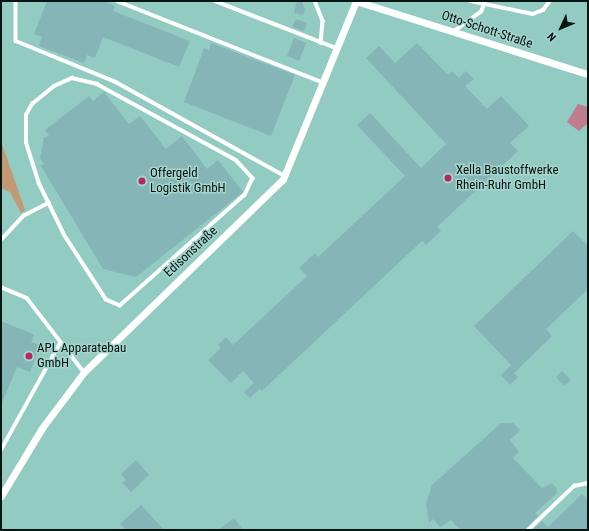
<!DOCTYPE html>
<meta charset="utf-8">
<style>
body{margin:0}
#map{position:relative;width:589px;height:531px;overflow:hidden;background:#a6d4cc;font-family:"Roboto Condensed",sans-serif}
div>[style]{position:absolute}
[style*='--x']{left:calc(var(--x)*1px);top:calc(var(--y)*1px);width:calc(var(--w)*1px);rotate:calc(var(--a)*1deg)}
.built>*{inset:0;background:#92cbc1}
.green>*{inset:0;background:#c29975}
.water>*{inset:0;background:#bd7d8e}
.building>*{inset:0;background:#86b5b8}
.service>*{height:3.5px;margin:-1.75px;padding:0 1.75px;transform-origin:1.75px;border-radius:1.75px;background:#fff}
.minor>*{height:7px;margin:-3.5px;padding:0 3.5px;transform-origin:3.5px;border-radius:3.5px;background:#fff}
.dots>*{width:11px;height:11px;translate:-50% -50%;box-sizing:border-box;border:2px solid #a6d4cc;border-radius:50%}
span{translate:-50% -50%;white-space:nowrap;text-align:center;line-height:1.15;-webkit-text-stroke:3px #a6d4cc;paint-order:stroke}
.street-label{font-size:13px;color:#041512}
.poi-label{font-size:13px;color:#041512}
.left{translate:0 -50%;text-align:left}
.frame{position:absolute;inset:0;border:2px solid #041512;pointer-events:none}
.north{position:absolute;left:541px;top:8px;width:40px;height:40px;-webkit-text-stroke:3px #a6d4cc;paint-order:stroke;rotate:226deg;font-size:11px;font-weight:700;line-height:16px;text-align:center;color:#041512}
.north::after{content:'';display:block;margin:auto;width:14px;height:18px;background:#041512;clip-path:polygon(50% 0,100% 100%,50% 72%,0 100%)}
</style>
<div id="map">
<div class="built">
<div style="clip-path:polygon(1px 1px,588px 1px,588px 530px,1px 530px)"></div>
</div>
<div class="green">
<div style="clip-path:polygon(1px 141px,25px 210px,21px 213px,10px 192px,1px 188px)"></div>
</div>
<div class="water">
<div style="clip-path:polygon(578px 104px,588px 107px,588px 123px,579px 131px,567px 122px)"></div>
</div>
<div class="building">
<div style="clip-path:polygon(47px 1px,103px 1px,115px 6px,113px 11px,190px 41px,179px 67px,103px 37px,95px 58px,87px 55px,84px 63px,39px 46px,42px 37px,34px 34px)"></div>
<div style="clip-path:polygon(297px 1px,301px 1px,305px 9px,303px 15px,294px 13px)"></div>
<div style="clip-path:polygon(296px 19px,307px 23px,304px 31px,292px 27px)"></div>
<div style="clip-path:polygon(294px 38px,306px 43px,299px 61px,287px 56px)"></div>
<div style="clip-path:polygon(211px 43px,295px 75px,271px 136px,184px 102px,204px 48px,209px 50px)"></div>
<div style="clip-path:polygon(417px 43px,448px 75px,452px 71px,459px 78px,466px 71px,474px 79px,465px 86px,487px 109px,501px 96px,529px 126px,510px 143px,518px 151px,437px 227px,441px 231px,426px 245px,422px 241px,262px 391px,260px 389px,250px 398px,244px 392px,254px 383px,243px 371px,231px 383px,208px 360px,221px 348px,218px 345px,226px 337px,233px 345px,307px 276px,299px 268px,315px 253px,318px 257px,405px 176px,357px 125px,370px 113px,421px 168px,446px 144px,366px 58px,379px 46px,395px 63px)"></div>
<div style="clip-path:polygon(104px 92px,129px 124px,140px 116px,166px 149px,182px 136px,207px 169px,218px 160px,243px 192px,136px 277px,103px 269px,41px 166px,44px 164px,40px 158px,44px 138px,49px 135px,45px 130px,89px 96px,93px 101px)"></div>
<div style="clip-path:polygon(573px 231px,588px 246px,588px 289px,546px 329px,552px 336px,514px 373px,518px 377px,510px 385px,501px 375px,511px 365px,474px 326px)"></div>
<div style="clip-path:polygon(1px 321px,30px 333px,34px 335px,31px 342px,40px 345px,30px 372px,17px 367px,1px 405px)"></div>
<div style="clip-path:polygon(562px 371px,571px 380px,564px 386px,556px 377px)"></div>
<div style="clip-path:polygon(501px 423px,513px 423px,520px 430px,510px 440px,519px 452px,513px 458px,542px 488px,552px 483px,557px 489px,556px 494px,535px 513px,538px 516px,525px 530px,461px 530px,451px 520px,440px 527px,433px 519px,429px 523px,426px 503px,432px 485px)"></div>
<div style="clip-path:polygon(136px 460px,149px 475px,131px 492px,122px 483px,126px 480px,121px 474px)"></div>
<div style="clip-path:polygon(582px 494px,588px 501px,588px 530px,533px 530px,542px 521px,548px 527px)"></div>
<div style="clip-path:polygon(141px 505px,164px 530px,126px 530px,120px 524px)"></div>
<div style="clip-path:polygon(234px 518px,243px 530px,218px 530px)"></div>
</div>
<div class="service">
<div style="--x:16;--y:1;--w:40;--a:90"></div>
<div style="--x:16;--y:41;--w:108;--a:22.3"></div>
<div style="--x:116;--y:82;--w:193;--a:29.1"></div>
<div style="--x:117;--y:1;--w:220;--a:21.6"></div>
<div style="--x:215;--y:1;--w:130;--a:21.2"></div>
<div style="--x:315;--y:1;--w:22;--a:68"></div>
<div style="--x:323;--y:21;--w:22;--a:95"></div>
<div style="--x:471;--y:1;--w:63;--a:11.8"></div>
<div style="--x:533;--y:14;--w:11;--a:-22"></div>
<div style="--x:543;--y:10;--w:11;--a:-52"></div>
<div style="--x:453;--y:32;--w:34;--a:-36"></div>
<div style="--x:481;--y:12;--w:9;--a:-69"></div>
<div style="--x:72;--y:78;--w:26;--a:13"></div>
<div style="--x:97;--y:84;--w:158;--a:28.7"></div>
<div style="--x:236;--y:160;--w:25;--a:47"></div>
<div style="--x:253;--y:178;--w:19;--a:115"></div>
<div style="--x:245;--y:195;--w:167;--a:138.4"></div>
<div style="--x:120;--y:306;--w:15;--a:-157"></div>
<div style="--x:106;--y:300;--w:77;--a:-122.9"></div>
<div style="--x:64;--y:235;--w:57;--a:-116.1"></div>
<div style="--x:39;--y:184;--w:43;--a:-107.6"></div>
<div style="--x:26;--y:143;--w:28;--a:-90"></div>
<div style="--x:26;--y:115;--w:13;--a:-61"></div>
<div style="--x:32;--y:104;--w:28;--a:-39"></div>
<div style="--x:54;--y:86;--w:20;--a:-24"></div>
<div style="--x:1;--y:240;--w:33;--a:-47"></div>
<div style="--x:23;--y:216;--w:29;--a:-27"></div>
<div style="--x:1;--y:287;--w:28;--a:23"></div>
<div style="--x:27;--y:298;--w:93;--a:52.4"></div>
<div style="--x:1;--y:450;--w:122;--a:-61.1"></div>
<div style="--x:528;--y:530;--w:64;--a:-43.7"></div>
<div style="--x:574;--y:486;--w:14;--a:-12"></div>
</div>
<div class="minor">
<div style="--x:356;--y:1;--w:243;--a:17.5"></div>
<div style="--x:1;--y:496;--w:79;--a:-58.9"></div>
<div style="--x:42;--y:428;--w:70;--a:-53.1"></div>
<div style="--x:84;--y:372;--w:277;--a:-44.1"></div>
<div style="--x:283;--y:179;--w:192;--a:-67.7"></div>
</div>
<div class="dots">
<div style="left:448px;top:178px;background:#b52960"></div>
<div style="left:142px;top:181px;background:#b52960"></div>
<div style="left:29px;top:356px;background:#b52960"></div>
</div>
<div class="street-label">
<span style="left:487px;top:30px;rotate:18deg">Otto-Schott-Straße</span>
<span style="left:191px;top:252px;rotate:-43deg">Edisonstraße</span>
</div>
<div class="poi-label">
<span class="left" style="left:456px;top:178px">Xella Baustoffwerke<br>Rhein-Ruhr GmbH</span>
<span class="left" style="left:150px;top:181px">Offergeld<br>Logistik GmbH</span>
<span class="left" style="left:37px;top:356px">APL Apparatebau<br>GmbH</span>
</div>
<div class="frame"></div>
<div class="north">N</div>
</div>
